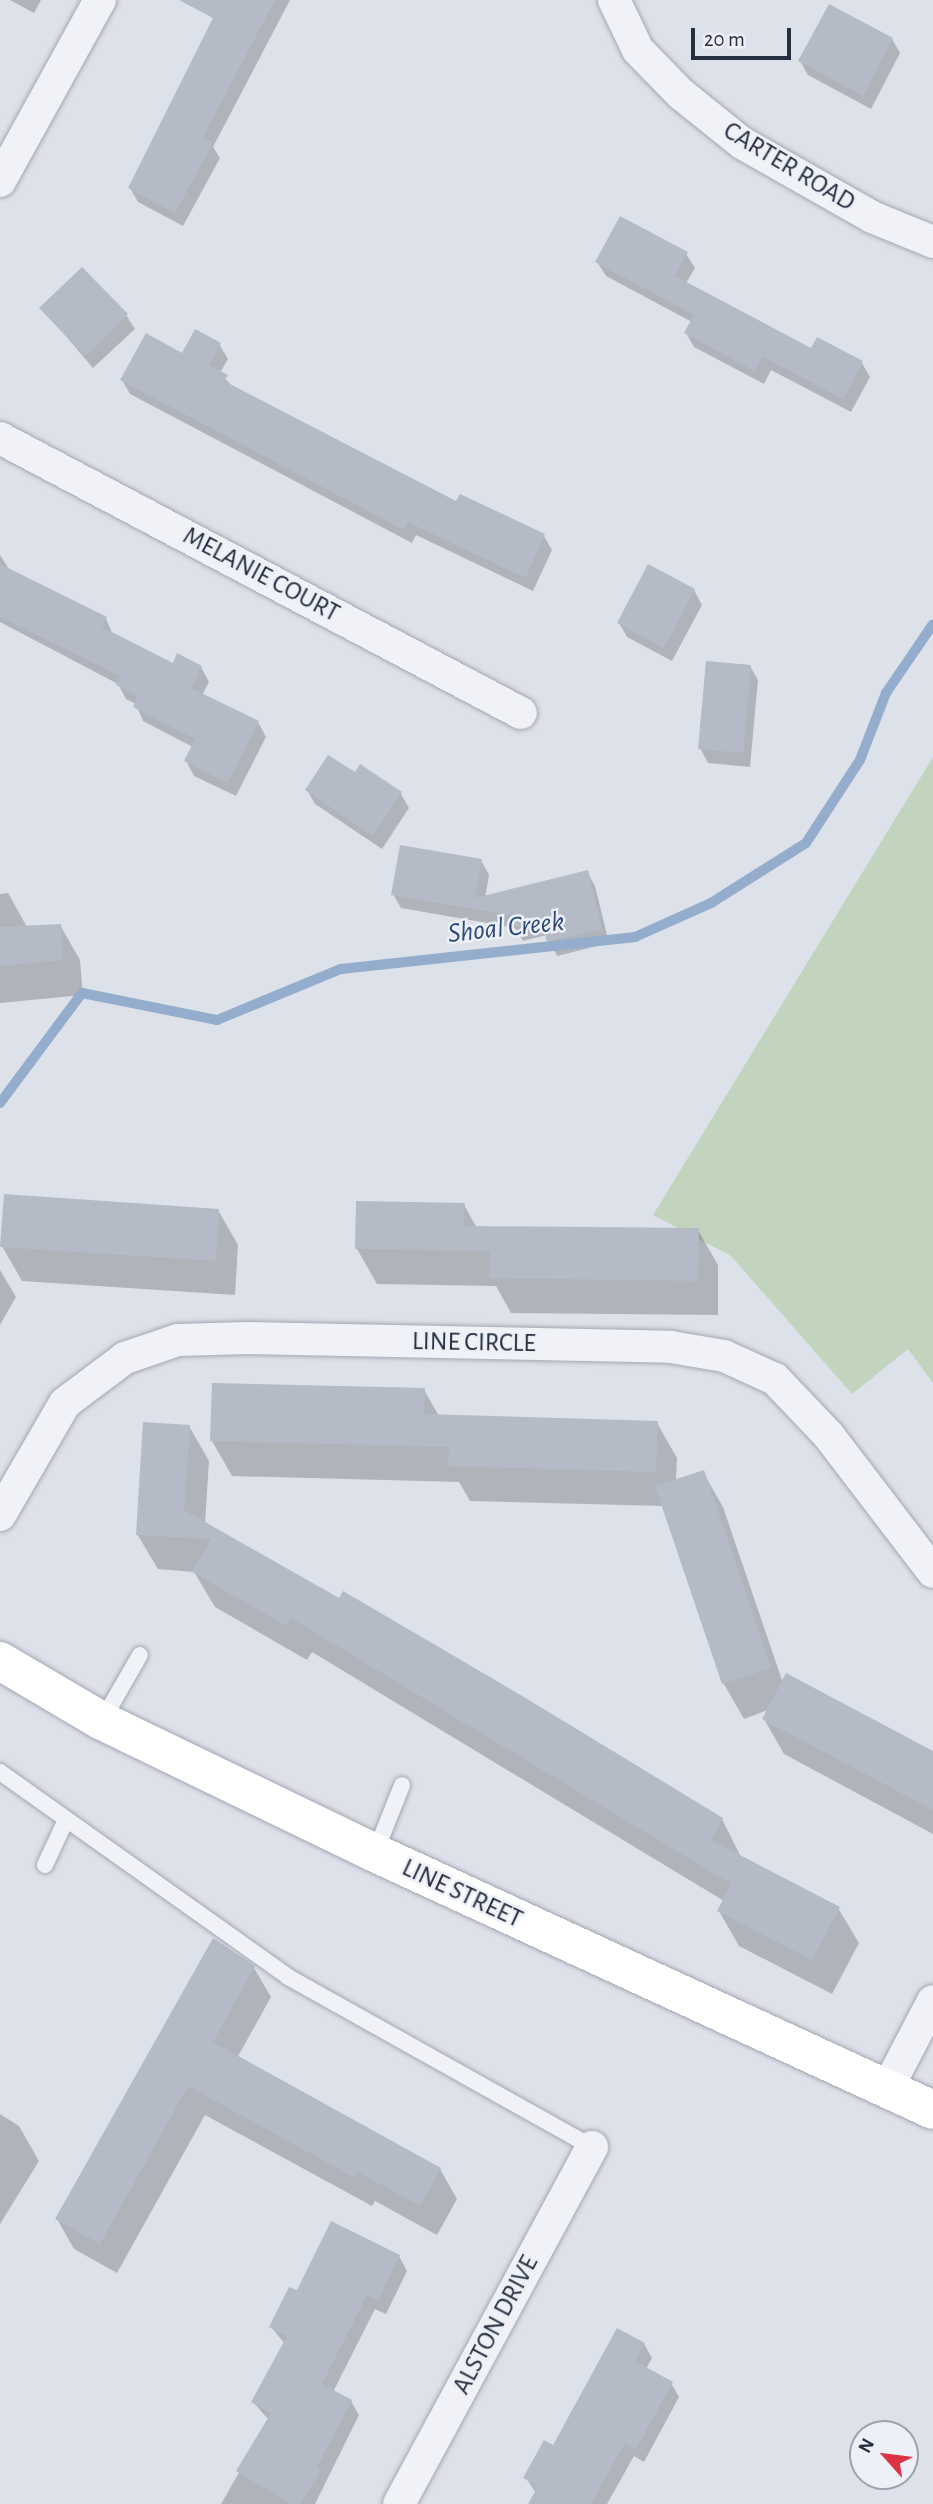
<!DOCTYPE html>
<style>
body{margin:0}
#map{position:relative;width:933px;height:2504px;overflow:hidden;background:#dde1e9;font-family:"Alegreya Sans",sans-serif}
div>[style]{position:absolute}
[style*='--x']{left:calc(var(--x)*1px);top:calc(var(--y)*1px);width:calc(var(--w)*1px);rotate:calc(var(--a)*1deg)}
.green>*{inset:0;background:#c2d4be}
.shadow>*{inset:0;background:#0003}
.stream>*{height:10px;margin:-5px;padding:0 5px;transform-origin:5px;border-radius:5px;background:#94adcd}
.building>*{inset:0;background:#b4bac6}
.roads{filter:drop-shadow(0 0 2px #a2a8b3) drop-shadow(0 0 2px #a2a8b3)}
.lane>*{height:16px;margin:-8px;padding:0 8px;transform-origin:8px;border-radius:8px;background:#f1f2f7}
.street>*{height:32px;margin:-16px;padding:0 16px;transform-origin:16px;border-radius:16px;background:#f1f2f7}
.secondary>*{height:38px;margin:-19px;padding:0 19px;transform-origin:19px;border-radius:19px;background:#fff}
span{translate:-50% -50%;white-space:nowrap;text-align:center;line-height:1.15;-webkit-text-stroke:5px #edf0f6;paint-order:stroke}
.street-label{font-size:26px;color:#252e41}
.water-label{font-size:28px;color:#2b4a7a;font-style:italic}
.north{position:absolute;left:849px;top:2420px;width:70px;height:70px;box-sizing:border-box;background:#edf0f6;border:2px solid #9da2ae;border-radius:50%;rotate:298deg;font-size:19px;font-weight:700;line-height:28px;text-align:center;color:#252e41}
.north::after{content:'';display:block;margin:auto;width:24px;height:32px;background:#dd3444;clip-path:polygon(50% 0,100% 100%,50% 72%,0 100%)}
.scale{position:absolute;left:691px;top:28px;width:100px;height:32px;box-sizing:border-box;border:4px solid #252e41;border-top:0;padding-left:9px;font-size:21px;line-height:24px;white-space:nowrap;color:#252e41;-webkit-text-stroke:5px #edf0f6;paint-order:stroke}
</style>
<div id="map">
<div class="green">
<div style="clip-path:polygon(933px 757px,933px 1383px,908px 1349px,852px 1394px,731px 1256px,653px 1215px)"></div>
</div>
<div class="shadow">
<div style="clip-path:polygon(10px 0,41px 0,34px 13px)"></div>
<div style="clip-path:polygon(219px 0,290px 0,213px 147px,220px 158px,183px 226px,138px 202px,130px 188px,214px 21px,211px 16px)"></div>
<div style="clip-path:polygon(892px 39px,900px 53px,871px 109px,808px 75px,800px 61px)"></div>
<div style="clip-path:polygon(686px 254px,695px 268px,686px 283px,812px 350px,862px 363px,870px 377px,851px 412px,771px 370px,764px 384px,694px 347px,686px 333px,692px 322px,606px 276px,597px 262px)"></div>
<div style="clip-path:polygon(42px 308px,126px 315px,135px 329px,93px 368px)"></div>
<div style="clip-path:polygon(219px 344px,228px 359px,220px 373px,233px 387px,457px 503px,544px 536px,552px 550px,533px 591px,416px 535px,412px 543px,130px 394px,122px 380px)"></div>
<div style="clip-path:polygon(0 555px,10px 571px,106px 619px,113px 635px,173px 666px,201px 667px,209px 682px,202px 695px,258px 722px,266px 737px,236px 796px,194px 776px,186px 761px,193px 747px,143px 721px,136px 704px,126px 699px,118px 684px,0 622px)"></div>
<div style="clip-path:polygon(694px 590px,702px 605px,672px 661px,627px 637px,619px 623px)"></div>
<div style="clip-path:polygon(750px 666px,758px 680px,750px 767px,708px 763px,700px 748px)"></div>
<div style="clip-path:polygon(355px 774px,401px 794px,409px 808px,382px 849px,315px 804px,307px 790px)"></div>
<div style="clip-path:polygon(481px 860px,489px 875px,485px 898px,587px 872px,595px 886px,609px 943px,557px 956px,547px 935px,523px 941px,515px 928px,401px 908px,393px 894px)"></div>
<div style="clip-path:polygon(8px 893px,27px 927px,60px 925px,80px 960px,83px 995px,0 1003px,0 894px)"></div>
<div style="clip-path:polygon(464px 1205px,477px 1228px,698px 1230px,718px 1265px,718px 1315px,511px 1313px,496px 1286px,377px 1284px,357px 1249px)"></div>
<div style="clip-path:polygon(218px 1210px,238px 1245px,235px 1295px,22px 1281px,2px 1246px)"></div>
<div style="clip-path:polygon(0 1270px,16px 1297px,0 1325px)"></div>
<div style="clip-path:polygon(424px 1390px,439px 1416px,657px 1423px,677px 1458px,676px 1481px,703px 1472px,723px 1507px,783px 1683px,933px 1753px,933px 1834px,784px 1754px,764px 1719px,768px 1710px,744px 1719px,724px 1684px,664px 1506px,470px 1501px,459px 1482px,232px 1476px,212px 1441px)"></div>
<div style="clip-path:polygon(189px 1426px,209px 1461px,205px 1524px,722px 1819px,741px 1857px,838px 1908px,859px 1943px,832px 1994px,739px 1946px,719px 1911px,724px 1901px,312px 1652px,307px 1660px,215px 1607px,194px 1572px,158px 1569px,137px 1534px)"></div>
<div style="clip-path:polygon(254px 1968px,271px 1997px,237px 2058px,440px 2169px,457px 2199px,437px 2235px,375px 2201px,372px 2206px,205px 2115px,117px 2273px,74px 2249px,57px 2219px)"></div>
<div style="clip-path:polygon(0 2114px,19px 2126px,39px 2161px,0 2224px)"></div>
<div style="clip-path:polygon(399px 2256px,407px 2271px,386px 2314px,375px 2309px,333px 2392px,351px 2401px,359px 2415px,315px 2504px,221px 2504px,269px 2420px,253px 2402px,285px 2344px,271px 2327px,298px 2293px)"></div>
<div style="clip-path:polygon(644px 2344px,652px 2358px,646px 2369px,671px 2383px,679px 2397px,644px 2462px,634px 2456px,607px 2504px,530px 2504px,536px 2493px,526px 2478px)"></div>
</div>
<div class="stream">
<div style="--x:0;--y:1103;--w:137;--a:-53.3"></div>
<div style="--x:82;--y:993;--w:138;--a:11.3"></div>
<div style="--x:217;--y:1020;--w:134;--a:-22.4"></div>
<div style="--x:341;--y:969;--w:296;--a:-6.2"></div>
<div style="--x:635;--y:937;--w:83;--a:-24.1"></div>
<div style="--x:711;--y:903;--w:112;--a:-32.3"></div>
<div style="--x:806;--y:843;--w:99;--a:-57"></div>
<div style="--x:860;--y:760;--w:72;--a:-68.8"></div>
<div style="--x:886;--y:693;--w:83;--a:-55.7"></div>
</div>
<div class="building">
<div style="clip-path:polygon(179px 0,275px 0,203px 137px,213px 143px,175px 213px,128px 188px,213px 18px)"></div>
<div style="clip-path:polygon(829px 4px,893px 38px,863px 96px,798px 61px)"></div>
<div style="clip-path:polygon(620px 216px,688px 252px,675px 276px,811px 348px,817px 337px,863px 361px,843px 399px,763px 357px,755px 371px,684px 333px,694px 315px,595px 262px)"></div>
<div style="clip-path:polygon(82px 267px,128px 314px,85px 356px,39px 308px)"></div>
<div style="clip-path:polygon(195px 329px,221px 343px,209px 365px,228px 375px,224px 381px,456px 501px,460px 494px,545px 534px,525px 578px,408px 522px,404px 530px,120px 380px,146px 333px,182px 353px)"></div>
<div style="clip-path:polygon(0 564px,107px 617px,102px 627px,173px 663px,177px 653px,202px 666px,191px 688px,259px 721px,228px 783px,184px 761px,195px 739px,133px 707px,138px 696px,116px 685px,120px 676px,0 617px)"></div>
<div style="clip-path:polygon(648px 564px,695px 589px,664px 648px,617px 623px)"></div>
<div style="clip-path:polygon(706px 661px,751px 665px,743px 753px,698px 749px)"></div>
<div style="clip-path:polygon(328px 755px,355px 772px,360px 764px,402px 792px,373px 836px,305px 790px)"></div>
<div style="clip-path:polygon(400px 845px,482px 859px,475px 898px,588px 870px,602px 929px,547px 942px,542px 921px,513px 928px,510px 915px,391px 895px)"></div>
<div style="clip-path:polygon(61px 924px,63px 960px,0 966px,0 927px)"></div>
<div style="clip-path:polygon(4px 1194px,219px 1209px,216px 1261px,0 1247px)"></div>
<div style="clip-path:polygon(356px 1201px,465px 1203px,464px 1226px,699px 1228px,698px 1281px,489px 1278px,490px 1251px,355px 1249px)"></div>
<div style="clip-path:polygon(212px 1383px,425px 1388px,424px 1414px,658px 1421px,656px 1472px,448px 1466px,449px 1447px,210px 1441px)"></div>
<div style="clip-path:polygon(143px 1422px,190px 1425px,184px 1510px,339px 1598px,343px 1591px,524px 1697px,723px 1818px,711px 1840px,840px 1907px,812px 1960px,717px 1911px,731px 1884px,291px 1618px,287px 1626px,192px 1572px,211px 1539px,136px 1535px)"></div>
<div style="clip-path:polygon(704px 1470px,771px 1668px,722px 1684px,655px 1486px)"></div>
<div style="clip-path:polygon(786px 1673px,933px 1751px,933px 1810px,762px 1719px)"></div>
<div style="clip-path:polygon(213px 1938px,255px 1966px,213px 2042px,441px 2168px,420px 2206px,358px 2172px,355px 2178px,188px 2086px,100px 2244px,55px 2219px)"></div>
<div style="clip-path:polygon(331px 2221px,400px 2255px,378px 2301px,367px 2295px,322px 2384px,352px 2400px,317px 2467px,321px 2470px,300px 2504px,291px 2504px,236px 2471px,271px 2413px,251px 2402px,287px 2336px,269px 2327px,289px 2287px,297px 2290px)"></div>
<div style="clip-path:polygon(617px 2328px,645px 2343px,635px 2361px,673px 2382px,636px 2449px,625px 2443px,591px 2504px,528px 2504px,538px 2486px,523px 2478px,544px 2440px,553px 2445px)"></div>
</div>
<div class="roads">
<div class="lane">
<div style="--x:102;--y:1721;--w:76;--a:-60.1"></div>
<div style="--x:0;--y:1772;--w:354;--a:35.4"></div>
<div style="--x:288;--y:1977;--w:348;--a:29.2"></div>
<div style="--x:375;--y:1853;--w:73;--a:-68.3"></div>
<div style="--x:45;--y:1865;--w:50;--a:-65"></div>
</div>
<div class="street">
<div style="--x:614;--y:0;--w:55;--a:64.4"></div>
<div style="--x:638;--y:50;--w:62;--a:45.7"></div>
<div style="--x:681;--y:94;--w:78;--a:38.8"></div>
<div style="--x:742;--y:143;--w:150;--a:29.6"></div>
<div style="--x:872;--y:217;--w:66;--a:22.3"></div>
<div style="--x:0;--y:181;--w:207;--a:-61.1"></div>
<div style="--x:0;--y:438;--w:589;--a:27.83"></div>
<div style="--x:0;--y:1515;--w:129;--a:-59.9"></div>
<div style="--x:65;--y:1403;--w:75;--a:-36.9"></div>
<div style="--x:125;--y:1358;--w:56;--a:-18.8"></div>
<div style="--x:178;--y:1340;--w:70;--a:-1.6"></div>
<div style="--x:248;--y:1338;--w:423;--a:1.2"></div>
<div style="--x:671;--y:1347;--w:54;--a:9.6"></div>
<div style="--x:724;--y:1356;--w:56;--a:24.3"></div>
<div style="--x:775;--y:1379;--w:79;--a:46.5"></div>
<div style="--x:829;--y:1436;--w:171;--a:52.6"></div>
<div style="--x:887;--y:2089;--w:99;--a:-62.4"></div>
<div style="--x:399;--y:2504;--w:406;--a:-61.6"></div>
</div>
<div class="secondary">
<div style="--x:0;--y:1661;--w:118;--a:30.5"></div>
<div style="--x:102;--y:1721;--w:303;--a:25.8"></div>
<div style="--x:375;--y:1853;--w:614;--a:24.73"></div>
</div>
</div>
<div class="street-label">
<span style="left:789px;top:167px;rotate:31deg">CARTER ROAD</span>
<span style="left:261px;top:575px;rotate:28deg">MELANIE COURT</span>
<span style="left:474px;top:1343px;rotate:1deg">LINE CIRCLE</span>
<span style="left:462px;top:1894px;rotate:25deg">LINE STREET</span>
<span style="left:496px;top:2325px;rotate:-62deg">ALSTON DRIVE</span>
</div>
<div class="water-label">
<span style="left:506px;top:928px;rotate:-6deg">Shoal Creek</span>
</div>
<div class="north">N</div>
<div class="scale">20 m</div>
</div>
